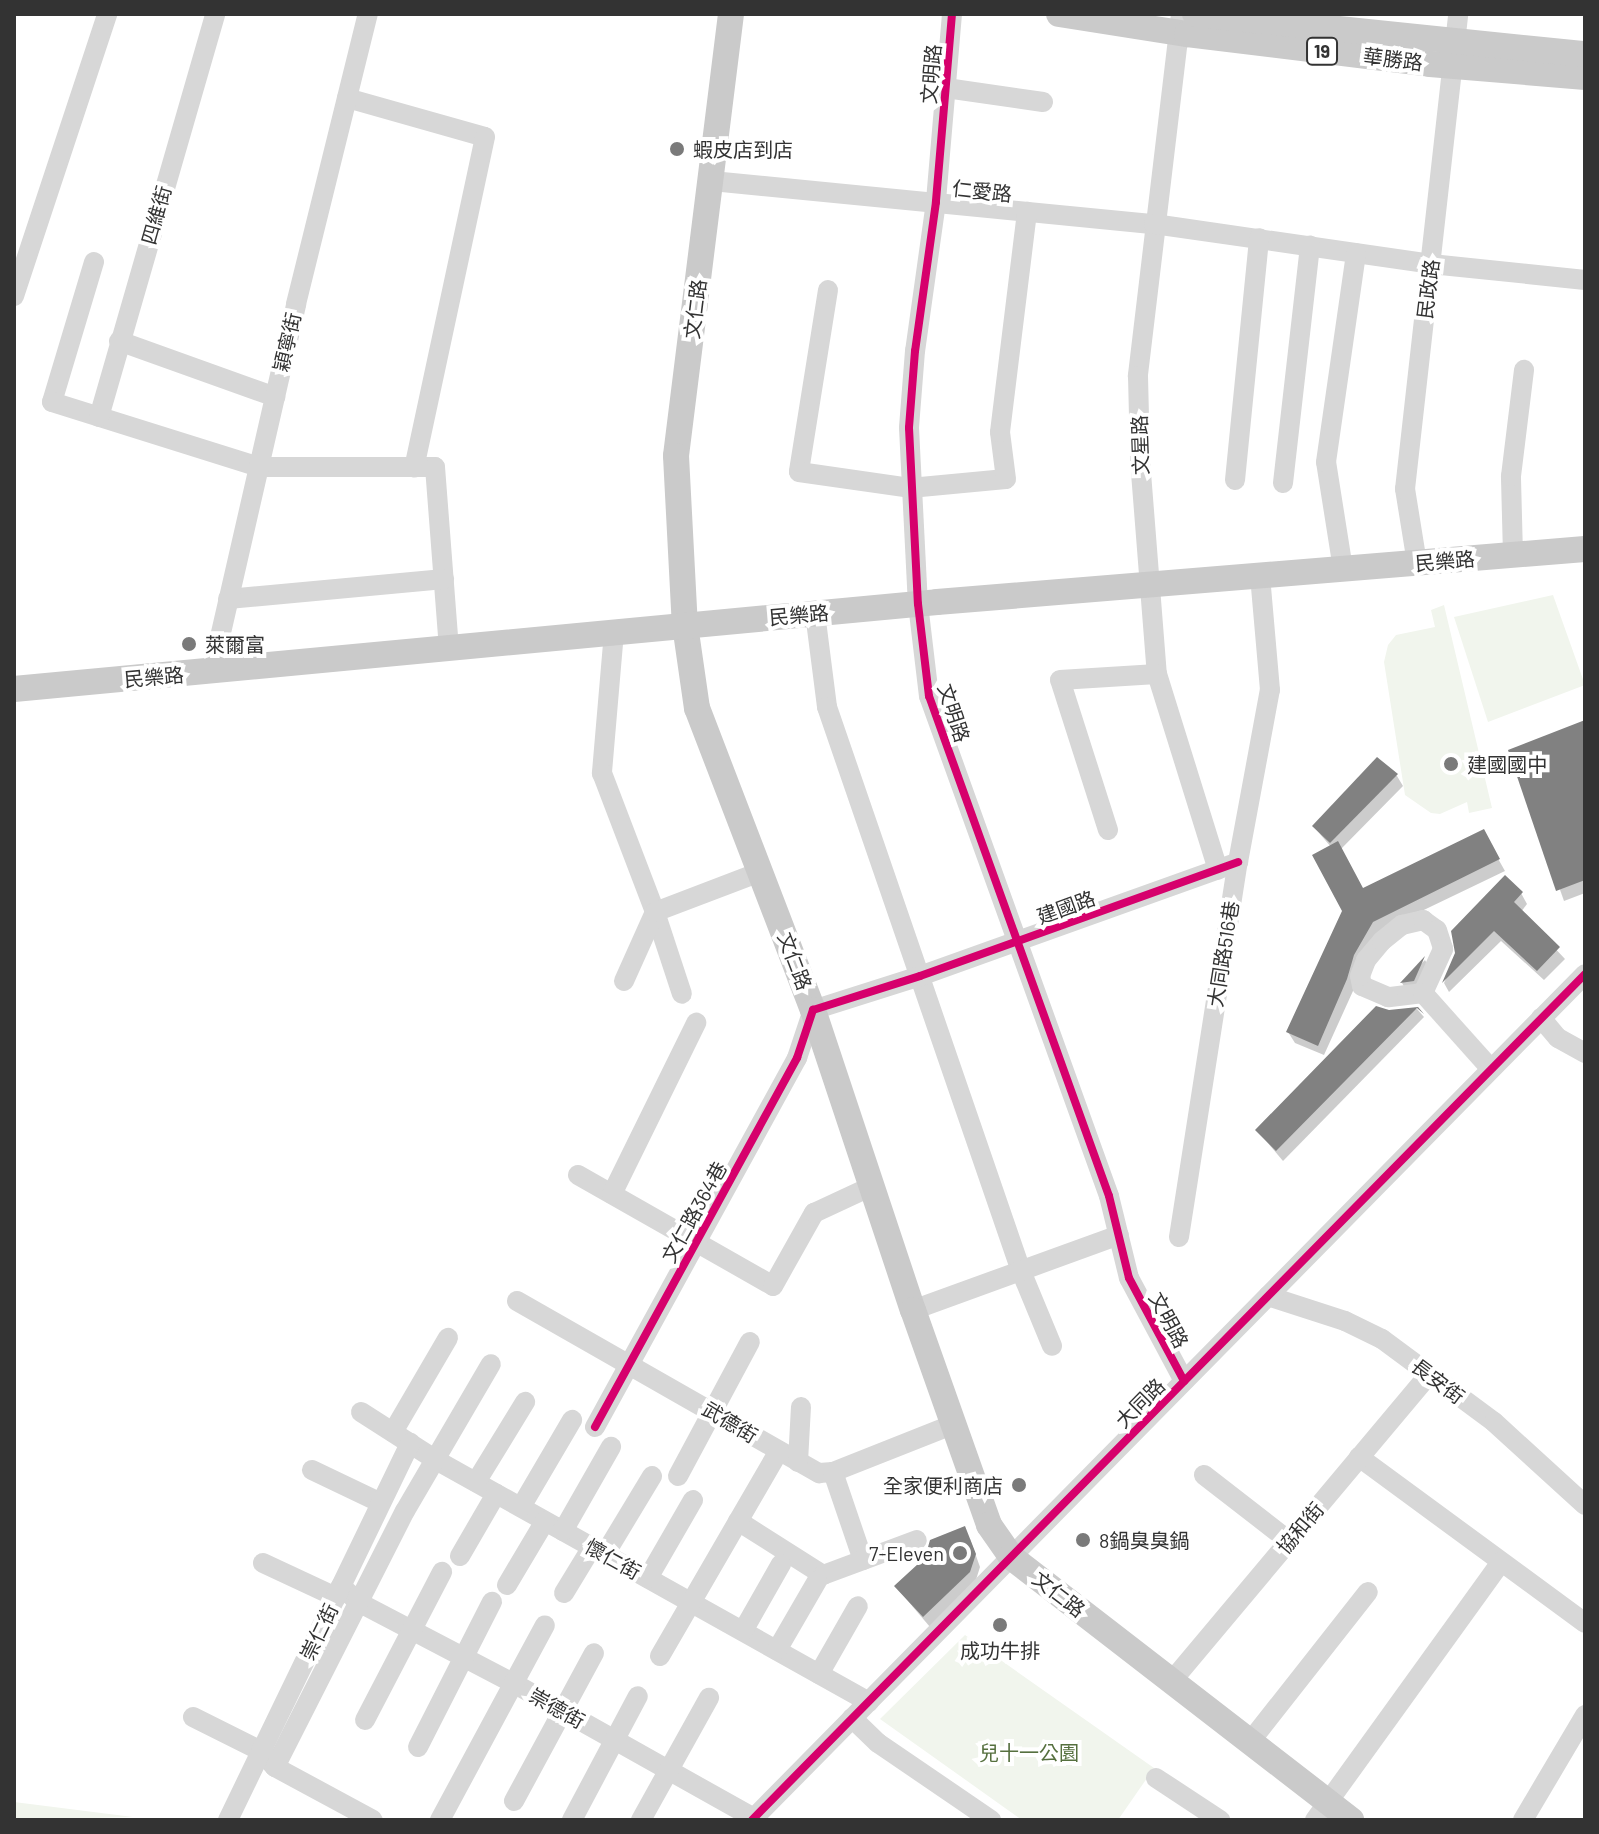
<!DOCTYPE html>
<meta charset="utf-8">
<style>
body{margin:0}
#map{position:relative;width:1599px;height:1834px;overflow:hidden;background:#fff;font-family:Barlow,"Noto Sans TC",sans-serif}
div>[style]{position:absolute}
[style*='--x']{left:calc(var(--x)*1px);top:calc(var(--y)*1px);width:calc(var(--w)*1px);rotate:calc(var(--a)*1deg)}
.green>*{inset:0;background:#f1f5ed}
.shadow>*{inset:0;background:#0003}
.building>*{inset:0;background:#818181}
.minor>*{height:20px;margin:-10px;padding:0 10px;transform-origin:10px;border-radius:10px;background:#d7d7d7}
.major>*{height:26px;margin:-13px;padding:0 13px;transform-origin:13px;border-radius:13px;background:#cacaca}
.cycleway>*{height:8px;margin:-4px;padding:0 4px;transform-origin:4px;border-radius:4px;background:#d6006c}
.dots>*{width:22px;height:22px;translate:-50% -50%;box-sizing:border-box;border:4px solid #fff;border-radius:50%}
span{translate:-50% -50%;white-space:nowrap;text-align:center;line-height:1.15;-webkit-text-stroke:8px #fff;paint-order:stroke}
.shield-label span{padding:2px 6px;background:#fff;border:2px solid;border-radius:6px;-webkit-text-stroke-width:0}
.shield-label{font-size:18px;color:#333;font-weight:700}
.street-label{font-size:20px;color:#333}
.poi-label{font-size:20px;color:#333}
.left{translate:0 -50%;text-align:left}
.right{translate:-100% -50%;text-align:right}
.park-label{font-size:20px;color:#56703f}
.frame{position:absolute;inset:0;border:16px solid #333;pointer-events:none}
</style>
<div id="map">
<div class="green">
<div style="clip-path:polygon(1553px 595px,1585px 685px,1488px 722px,1454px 617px)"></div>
<div style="clip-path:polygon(1444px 605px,1492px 808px,1469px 813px,1467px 802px,1440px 814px,1431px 813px,1405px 795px,1384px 662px,1388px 645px,1396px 635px,1435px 627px,1431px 610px)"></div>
<div style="clip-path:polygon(965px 1635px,1154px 1768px,1118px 1820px,1022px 1820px,880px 1719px)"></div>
<div style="clip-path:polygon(14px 1802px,133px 1817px,14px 1820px)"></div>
</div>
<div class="shadow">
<div style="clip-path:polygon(1585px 723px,1585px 893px,1564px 901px,1511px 751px)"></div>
<div style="clip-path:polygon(1377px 760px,1397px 776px,1403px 786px,1341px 849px,1363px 891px,1483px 832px,1505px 871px,1378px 932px,1359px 967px,1353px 991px,1324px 1055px,1295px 1043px,1288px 1032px,1344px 911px,1331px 847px,1314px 827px)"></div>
<div style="clip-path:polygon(1521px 893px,1527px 904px,1521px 912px,1565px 959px,1544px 980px,1501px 941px,1449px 992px,1444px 983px,1457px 954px)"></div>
<div style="clip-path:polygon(1425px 960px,1430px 969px,1420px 991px,1408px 993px,1402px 983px)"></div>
<div style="clip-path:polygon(1417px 1009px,1424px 1017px,1283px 1161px,1257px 1130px,1389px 1012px)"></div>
<div style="clip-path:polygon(970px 1539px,980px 1567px,975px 1583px,930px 1627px,896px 1587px)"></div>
</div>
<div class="building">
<div style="clip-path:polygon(1585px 720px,1585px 880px,1556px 891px,1508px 750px)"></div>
<div style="clip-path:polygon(1377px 757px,1398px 774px,1330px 843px,1312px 826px)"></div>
<div style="clip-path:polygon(1484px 829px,1500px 859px,1373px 922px,1354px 955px,1347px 979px,1318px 1046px,1286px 1032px,1342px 911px,1312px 855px,1338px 841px,1363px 888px)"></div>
<div style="clip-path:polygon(1505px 875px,1523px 892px,1514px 902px,1560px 947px,1537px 971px,1494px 931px,1442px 983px,1455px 953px,1451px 931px)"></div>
<div style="clip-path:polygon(1425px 956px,1414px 981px,1400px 983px)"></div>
<div style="clip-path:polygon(1376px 1006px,1389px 1010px,1418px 1007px,1424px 1014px,1417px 1008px,1276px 1151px,1255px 1130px)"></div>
<div style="clip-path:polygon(965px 1526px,976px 1554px,970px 1572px,923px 1617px,894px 1586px,931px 1552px,928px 1547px,930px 1540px)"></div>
</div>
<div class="minor">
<div style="--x:952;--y:14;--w:189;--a:94.9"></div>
<div style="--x:936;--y:202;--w:150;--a:98"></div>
<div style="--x:915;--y:351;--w:77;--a:94.5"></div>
<div style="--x:909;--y:428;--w:176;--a:87.1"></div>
<div style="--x:918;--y:604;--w:93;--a:83.2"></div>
<div style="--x:929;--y:696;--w:531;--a:70.2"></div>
<div style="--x:1109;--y:1196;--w:84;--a:76.3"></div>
<div style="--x:1129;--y:1278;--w:117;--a:61.9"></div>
<div style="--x:1181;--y:14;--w:365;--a:96.8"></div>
<div style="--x:1138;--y:376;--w:84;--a:88.6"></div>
<div style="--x:1140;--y:460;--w:215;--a:85.5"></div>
<div style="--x:1157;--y:674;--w:205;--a:72.7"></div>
<div style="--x:946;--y:88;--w:98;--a:8.2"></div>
<div style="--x:347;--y:98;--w:143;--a:15.8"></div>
<div style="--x:485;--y:137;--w:338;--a:102.1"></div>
<div style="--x:712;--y:181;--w:444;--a:5.6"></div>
<div style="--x:1154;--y:224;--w:280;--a:8.2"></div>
<div style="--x:1431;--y:264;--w:155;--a:5.9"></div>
<div style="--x:94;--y:262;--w:146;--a:106.7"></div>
<div style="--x:52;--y:402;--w:217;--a:17.4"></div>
<div style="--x:259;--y:467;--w:176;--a:0"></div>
<div style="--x:435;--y:467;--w:183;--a:85.6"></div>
<div style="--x:828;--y:290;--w:184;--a:99.1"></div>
<div style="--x:799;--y:472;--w:112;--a:8.2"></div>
<div style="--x:910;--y:488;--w:96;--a:-5.4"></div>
<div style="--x:1006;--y:479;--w:47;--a:-97.3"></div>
<div style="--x:1000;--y:432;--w:222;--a:-83"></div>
<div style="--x:14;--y:296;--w:297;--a:-71.7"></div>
<div style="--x:119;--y:341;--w:166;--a:19.7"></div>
<div style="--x:99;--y:417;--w:419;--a:-73.9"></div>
<div style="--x:1235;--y:480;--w:243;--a:-84.3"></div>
<div style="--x:1283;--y:483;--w:239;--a:-83.5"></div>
<div style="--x:1513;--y:555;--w:79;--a:-91.5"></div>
<div style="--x:1511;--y:476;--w:107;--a:-83"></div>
<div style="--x:1417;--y:563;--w:75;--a:-99.2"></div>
<div style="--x:1405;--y:489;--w:478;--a:-83.6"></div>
<div style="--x:1343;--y:569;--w:108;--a:-99"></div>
<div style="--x:1326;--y:462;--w:211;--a:-81.8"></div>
<div style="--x:228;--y:599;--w:217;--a:-5.3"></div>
<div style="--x:815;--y:613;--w:95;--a:82.7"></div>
<div style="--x:827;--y:707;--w:596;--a:71.02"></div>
<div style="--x:1021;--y:1271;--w:81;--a:67.5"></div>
<div style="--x:614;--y:632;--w:142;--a:94.9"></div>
<div style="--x:602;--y:773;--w:149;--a:69.1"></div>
<div style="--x:655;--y:912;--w:86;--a:71.8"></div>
<div style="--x:212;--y:672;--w:377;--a:-77.1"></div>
<div style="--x:296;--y:304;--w:299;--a:-76.1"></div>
<div style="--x:1108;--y:830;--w:157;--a:-107.7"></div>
<div style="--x:1060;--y:680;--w:97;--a:-3.5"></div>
<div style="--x:624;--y:981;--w:76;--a:-65.8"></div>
<div style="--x:655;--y:912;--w:112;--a:-20.9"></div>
<div style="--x:1423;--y:993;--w:35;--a:173"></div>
<div style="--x:1388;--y:997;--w:28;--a:-157"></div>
<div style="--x:1362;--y:986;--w:10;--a:-101"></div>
<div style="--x:1360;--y:976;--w:17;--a:-69"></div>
<div style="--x:1366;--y:960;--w:25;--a:-50"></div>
<div style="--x:1382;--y:941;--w:26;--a:-39"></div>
<div style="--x:1402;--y:925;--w:22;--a:-13"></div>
<div style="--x:1423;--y:920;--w:17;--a:36"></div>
<div style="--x:1437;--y:930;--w:20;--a:72"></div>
<div style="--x:1443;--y:949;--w:48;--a:114.4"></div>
<div style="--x:1423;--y:993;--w:102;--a:48.2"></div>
<div style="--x:1541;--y:1018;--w:26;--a:50"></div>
<div style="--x:1558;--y:1038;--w:31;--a:29"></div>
<div style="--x:578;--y:1175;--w:224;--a:29.6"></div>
<div style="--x:773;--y:1286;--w:84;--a:-60.7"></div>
<div style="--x:814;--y:1213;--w:64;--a:-25"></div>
<div style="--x:612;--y:1194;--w:191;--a:-63.8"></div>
<div style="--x:1179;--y:1237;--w:380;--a:-81.1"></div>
<div style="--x:1238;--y:862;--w:175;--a:-79.5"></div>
<div style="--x:1270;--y:690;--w:114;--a:-95"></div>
<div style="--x:1268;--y:1296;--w:81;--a:18"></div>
<div style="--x:1345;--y:1321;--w:41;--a:25.9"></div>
<div style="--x:1382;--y:1339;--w:139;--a:36.5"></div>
<div style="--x:1494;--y:1422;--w:123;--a:42.4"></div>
<div style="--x:517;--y:1301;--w:348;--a:29.7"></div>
<div style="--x:819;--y:1473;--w:14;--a:-4"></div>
<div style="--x:833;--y:1472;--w:128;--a:-21.6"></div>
<div style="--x:913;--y:1310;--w:219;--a:-20"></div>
<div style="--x:361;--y:1412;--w:89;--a:32.6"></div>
<div style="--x:436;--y:1460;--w:496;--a:29.2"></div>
<div style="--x:595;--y:1427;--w:421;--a:-61.3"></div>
<div style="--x:797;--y:1058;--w:51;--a:-71.6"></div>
<div style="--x:813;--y:1010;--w:112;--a:-17.6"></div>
<div style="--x:920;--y:976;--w:338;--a:-19.7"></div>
<div style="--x:393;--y:1432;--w:109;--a:-59.7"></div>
<div style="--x:1359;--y:1457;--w:280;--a:36.3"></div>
<div style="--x:798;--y:1462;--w:55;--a:-86.9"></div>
<div style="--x:312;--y:1470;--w:76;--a:25.6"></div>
<div style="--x:833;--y:1472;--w:93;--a:71.2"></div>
<div style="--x:1204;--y:1475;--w:108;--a:37.8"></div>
<div style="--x:678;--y:1476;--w:152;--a:-61.8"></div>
<div style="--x:476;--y:1482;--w:94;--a:-58.5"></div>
<div style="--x:521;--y:1507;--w:101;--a:-59.6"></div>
<div style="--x:738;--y:1521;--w:101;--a:32.4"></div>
<div style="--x:823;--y:1575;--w:100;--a:-20.4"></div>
<div style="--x:563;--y:1531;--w:97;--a:-60.3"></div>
<div style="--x:605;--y:1554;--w:91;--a:-58.9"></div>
<div style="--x:460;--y:1556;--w:72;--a:-59.9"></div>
<div style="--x:263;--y:1563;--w:81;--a:25"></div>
<div style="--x:648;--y:1578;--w:90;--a:-60"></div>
<div style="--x:507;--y:1585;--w:74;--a:-59.3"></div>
<div style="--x:341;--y:1586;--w:23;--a:43"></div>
<div style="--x:358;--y:1602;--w:177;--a:27.6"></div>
<div style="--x:515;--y:1684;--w:274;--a:29.3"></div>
<div style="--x:564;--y:1593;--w:54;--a:-58.7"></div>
<div style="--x:743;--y:1631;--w:77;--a:-60.4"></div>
<div style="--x:777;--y:1650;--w:80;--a:-59.9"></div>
<div style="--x:660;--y:1656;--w:237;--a:-59.9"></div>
<div style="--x:819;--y:1674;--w:78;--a:-60.2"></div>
<div style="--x:1171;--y:1682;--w:402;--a:-50"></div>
<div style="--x:193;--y:1717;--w:76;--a:26.6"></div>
<div style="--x:261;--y:1751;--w:21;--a:49"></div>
<div style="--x:275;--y:1767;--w:111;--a:28.4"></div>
<div style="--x:852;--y:1718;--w:36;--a:44"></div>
<div style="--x:878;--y:1743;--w:137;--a:34.3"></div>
<div style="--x:365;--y:1720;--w:167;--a:-62.5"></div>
<div style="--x:1249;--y:1743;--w:192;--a:-51.8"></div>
<div style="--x:418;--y:1747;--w:163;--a:-63"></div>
<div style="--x:275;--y:1767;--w:287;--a:-63.1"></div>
<div style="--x:405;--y:1511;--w:170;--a:-59.7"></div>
<div style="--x:1156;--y:1778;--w:77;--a:33.3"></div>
<div style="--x:514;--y:1801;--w:168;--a:-61.6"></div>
<div style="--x:228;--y:1820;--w:419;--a:-64.2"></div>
<div style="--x:440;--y:1820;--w:221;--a:-61.7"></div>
<div style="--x:572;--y:1820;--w:140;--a:-62"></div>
<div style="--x:641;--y:1820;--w:140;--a:-60.9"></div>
<div style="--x:752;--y:1820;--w:1187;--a:-45.44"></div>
<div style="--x:1315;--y:1820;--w:318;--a:-54.2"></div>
<div style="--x:1523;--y:1820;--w:122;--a:-59.4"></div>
</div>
<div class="major">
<div style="--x:731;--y:14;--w:445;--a:97.1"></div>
<div style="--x:676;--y:456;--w:169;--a:87"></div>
<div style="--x:685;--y:625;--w:84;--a:81.8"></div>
<div style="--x:697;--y:708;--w:324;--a:69"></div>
<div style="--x:813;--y:1010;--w:316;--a:71.6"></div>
<div style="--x:913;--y:1310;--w:228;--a:70.5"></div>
<div style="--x:989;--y:1525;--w:39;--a:55"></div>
<div style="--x:1011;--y:1557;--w:430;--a:37.7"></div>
<div style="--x:1059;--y:14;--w:130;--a:8.9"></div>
<div style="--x:1187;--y:34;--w:245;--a:7"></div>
<div style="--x:1430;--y:64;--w:156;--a:4.8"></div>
<div style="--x:1195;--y:14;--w:392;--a:5.9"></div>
<div style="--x:14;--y:689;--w:927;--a:-5.38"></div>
<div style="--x:937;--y:602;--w:650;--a:-4.68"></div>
</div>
<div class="cycleway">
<div style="--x:952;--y:14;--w:189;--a:94.9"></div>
<div style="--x:936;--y:202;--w:150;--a:98"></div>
<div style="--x:915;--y:351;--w:77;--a:94.5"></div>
<div style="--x:909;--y:428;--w:176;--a:87.1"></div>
<div style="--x:918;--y:604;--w:93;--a:83.2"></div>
<div style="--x:929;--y:696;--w:531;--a:70.2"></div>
<div style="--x:1109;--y:1196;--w:84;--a:76.3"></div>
<div style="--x:1129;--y:1278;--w:117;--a:61.9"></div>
<div style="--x:595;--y:1427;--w:421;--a:-61.3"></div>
<div style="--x:797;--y:1058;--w:51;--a:-71.6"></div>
<div style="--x:813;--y:1010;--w:112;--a:-17.6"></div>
<div style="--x:920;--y:976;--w:338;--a:-19.7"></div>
<div style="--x:752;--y:1820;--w:1187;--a:-45.44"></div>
</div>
<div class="dots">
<div style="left:677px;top:149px;background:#7a7a7a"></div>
<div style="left:189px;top:644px;background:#7a7a7a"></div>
<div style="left:1451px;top:764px;background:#7a7a7a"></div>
<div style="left:1019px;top:1485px;background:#7a7a7a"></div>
<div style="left:1083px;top:1540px;background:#7a7a7a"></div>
<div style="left:960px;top:1553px;background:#7a7a7a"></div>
<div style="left:1000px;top:1625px;background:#7a7a7a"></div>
</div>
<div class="shield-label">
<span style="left:1322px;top:51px">19</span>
</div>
<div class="street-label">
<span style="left:1393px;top:59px;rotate:7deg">華勝路</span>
<span style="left:931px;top:74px;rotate:-85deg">文明路</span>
<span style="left:982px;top:191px;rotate:6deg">仁愛路</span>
<span style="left:156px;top:215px;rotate:-74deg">四維街</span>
<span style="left:1428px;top:289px;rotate:-83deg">民政路</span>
<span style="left:695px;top:309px;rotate:-83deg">文仁路</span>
<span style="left:287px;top:342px;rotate:-77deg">穎寧街</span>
<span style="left:1140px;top:445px;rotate:-92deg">文星路</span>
<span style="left:1445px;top:561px;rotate:-5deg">民樂路</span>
<span style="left:799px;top:615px;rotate:-5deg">民樂路</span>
<span style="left:154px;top:677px;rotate:-5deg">民樂路</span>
<span style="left:954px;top:713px;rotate:72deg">文明路</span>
<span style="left:1066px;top:907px;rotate:-20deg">建國路</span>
<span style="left:1223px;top:954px;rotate:-81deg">大同路516巷</span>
<span style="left:795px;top:961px;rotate:69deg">文仁路</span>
<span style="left:694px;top:1212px;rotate:-61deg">文仁路364巷</span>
<span style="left:1169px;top:1320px;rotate:62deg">文明路</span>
<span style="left:1438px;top:1381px;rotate:37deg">長安街</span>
<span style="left:1140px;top:1403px;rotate:-45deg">大同路</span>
<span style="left:730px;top:1422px;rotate:31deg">武德街</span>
<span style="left:1300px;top:1528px;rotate:-50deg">協和街</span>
<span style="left:613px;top:1559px;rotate:29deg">懷仁街</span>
<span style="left:1059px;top:1594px;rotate:38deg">文仁路</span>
<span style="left:319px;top:1632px;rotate:-64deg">崇仁街</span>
<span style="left:557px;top:1708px;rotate:29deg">崇德街</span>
</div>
<div class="poi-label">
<span class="left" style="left:693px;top:149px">蝦皮店到店</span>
<span class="left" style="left:205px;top:644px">萊爾富</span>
<span class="left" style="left:1467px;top:764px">建國國中</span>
<span class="right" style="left:1003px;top:1485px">全家便利商店</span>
<span class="left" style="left:1099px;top:1540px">8鍋臭臭鍋</span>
<span class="right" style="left:944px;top:1553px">7-Eleven</span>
<span style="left:1000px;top:1650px">成功牛排</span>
</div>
<div class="park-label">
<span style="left:1029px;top:1752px">兒十一公園</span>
</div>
<div class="frame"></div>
</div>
